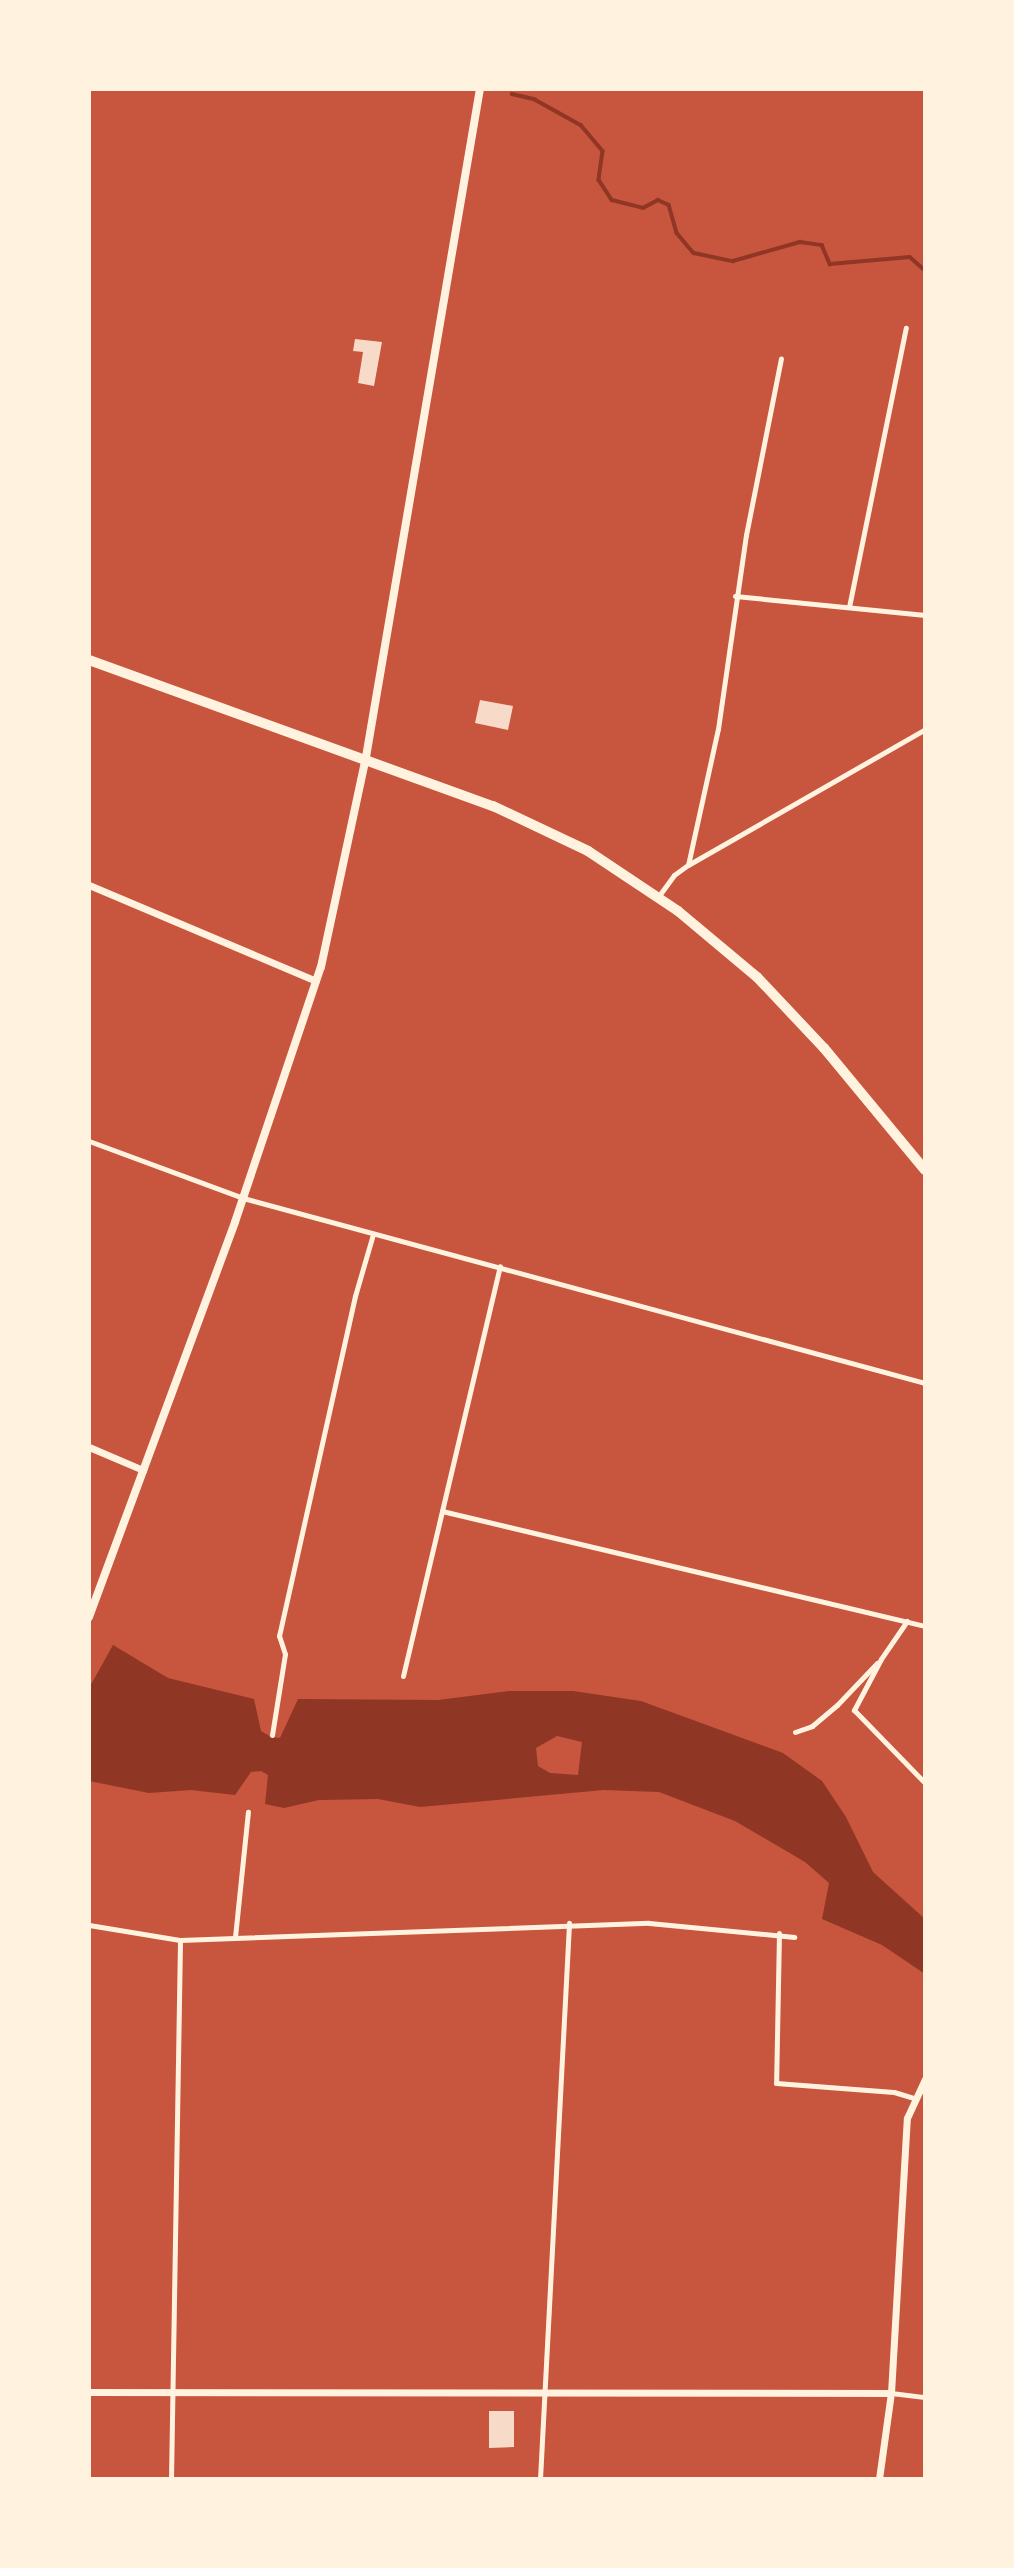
<!DOCTYPE html>
<style>
body{margin:0}
#map{position:relative;width:1014px;height:2568px;overflow:hidden;background:#c8553d;font-family:"Roboto Condensed",sans-serif}
div>[style]{position:absolute}
[style*='--x']{left:calc(var(--x)*1px);top:calc(var(--y)*1px);width:calc(var(--w)*1px);rotate:calc(var(--a)*1deg)}
.water>*{inset:0;background:#8f3625}
.stream>*{height:3.5px;margin:-1.75px;padding:0 1.75px;transform-origin:1.75px;border-radius:1.75px;background:#8f3625}
.building>*{inset:0;background:#f7dbc8}
.minor>*{height:5px;margin:-2.5px;padding:0 2.5px;transform-origin:2.5px;border-radius:2.5px;background:#fff3e0}
.tertiary>*{height:7px;margin:-3.5px;padding:0 3.5px;transform-origin:3.5px;border-radius:3.5px;background:#fff3e0}
.secondary>*{height:8px;margin:-4px;padding:0 4px;transform-origin:4px;border-radius:4px;background:#fff3e0}
.trunk>*{height:10px;margin:-5px;padding:0 5px;transform-origin:5px;border-radius:5px;background:#fff3e0}
span{translate:-50% -50%;white-space:nowrap;text-align:center;line-height:1.15;-webkit-text-stroke:6px #fff3e0;paint-order:stroke}
.frame{position:absolute;inset:0;border:91px solid #fff3e0;pointer-events:none}
</style>
<div id="map">
<div class="water">
<div style="clip-path:polygon(evenodd,113px 1645px,168px 1678px,254px 1699px,261px 1731px,271px 1737px,280px 1738px,298px 1699px,438px 1700px,509px 1691px,573px 1691px,641px 1701px,783px 1753px,822px 1781px,846px 1817px,873px 1872px,925px 1919px,925px 1974px,882px 1945px,822px 1919px,829px 1883px,805px 1862px,735px 1821px,659px 1792px,604px 1790px,420px 1807px,378px 1799px,319px 1800px,284px 1808px,265px 1804px,268px 1775px,261px 1771px,251px 1772px,235px 1795px,191px 1790px,149px 1793px,89px 1781px,89px 1688px,113px 1645px,557px 1736px,582px 1742px,578px 1775px,550px 1773px,538px 1766px,536px 1748px,557px 1736px)"></div>
</div>
<div class="stream">
<div style="--x:512;--y:94;--w:23;--a:13"></div>
<div style="--x:534;--y:99;--w:54;--a:29"></div>
<div style="--x:581;--y:125;--w:34;--a:50"></div>
<div style="--x:603;--y:151;--w:29;--a:98"></div>
<div style="--x:599;--y:180;--w:24;--a:57"></div>
<div style="--x:612;--y:200;--w:32;--a:14"></div>
<div style="--x:643;--y:208;--w:17;--a:-28"></div>
<div style="--x:658;--y:200;--w:12;--a:24"></div>
<div style="--x:669;--y:205;--w:29;--a:74"></div>
<div style="--x:677;--y:233;--w:26;--a:50"></div>
<div style="--x:694;--y:253;--w:40;--a:12"></div>
<div style="--x:733;--y:261;--w:70;--a:-15.8"></div>
<div style="--x:800;--y:242;--w:22;--a:8"></div>
<div style="--x:822;--y:245;--w:21;--a:67"></div>
<div style="--x:830;--y:264;--w:80;--a:-5"></div>
<div style="--x:910;--y:257;--w:20;--a:41"></div>
</div>
<div class="building">
<div style="clip-path:polygon(355px 339px,382px 342px,374px 386px,358px 383px,363px 352px,353px 351px)"></div>
<div style="clip-path:polygon(480px 700px,513px 706px,508px 730px,475px 723px)"></div>
<div style="clip-path:polygon(489px 2411px,514px 2411px,514px 2447px,489px 2448px)"></div>
</div>
<div class="minor">
<div style="--x:735;--y:596;--w:191;--a:5.7"></div>
<div style="--x:849;--y:607;--w:285;--a:-78.5"></div>
<div style="--x:688;--y:865;--w:139;--a:-77.6"></div>
<div style="--x:718;--y:729;--w:196;--a:-81.8"></div>
<div style="--x:746;--y:535;--w:180;--a:-78.8"></div>
<div style="--x:658;--y:897;--w:27;--a:-54"></div>
<div style="--x:674;--y:875;--w:17;--a:-36"></div>
<div style="--x:688;--y:865;--w:273;--a:-29.8"></div>
<div style="--x:89;--y:1141;--w:164;--a:20.3"></div>
<div style="--x:243;--y:1198;--w:707;--a:15.18"></div>
<div style="--x:442;--y:1511;--w:497;--a:13.4"></div>
<div style="--x:907;--y:1621;--w:46;--a:124.4"></div>
<div style="--x:881;--y:1659;--w:58;--a:117.9"></div>
<div style="--x:854;--y:1710;--w:102;--a:45.8"></div>
<div style="--x:403;--y:1676;--w:421;--a:-76.7"></div>
<div style="--x:795;--y:1732;--w:18;--a:-19"></div>
<div style="--x:812;--y:1726;--w:33;--a:-40"></div>
<div style="--x:837;--y:1705;--w:58;--a:-46.4"></div>
<div style="--x:272;--y:1735;--w:82;--a:-80.9"></div>
<div style="--x:285;--y:1654;--w:19;--a:-108"></div>
<div style="--x:279;--y:1636;--w:348;--a:-77.4"></div>
<div style="--x:355;--y:1296;--w:65;--a:-73.8"></div>
<div style="--x:89;--y:1925;--w:92;--a:9.4"></div>
<div style="--x:180;--y:1940;--w:469;--a:-2.1"></div>
<div style="--x:649;--y:1923;--w:146;--a:5.5"></div>
<div style="--x:779;--y:1933;--w:150;--a:91.1"></div>
<div style="--x:776;--y:2083;--w:118;--a:4.4"></div>
<div style="--x:894;--y:2092;--w:21;--a:17"></div>
<div style="--x:235;--y:1937;--w:126;--a:-84.1"></div>
<div style="--x:891;--y:2393;--w:34;--a:7"></div>
<div style="--x:171;--y:2479;--w:539;--a:-89.04"></div>
<div style="--x:540;--y:2479;--w:557;--a:-87.01"></div>
</div>
<div class="tertiary">
<div style="--x:89;--y:885;--w:246;--a:22.9"></div>
<div style="--x:89;--y:1447;--w:59;--a:23.1"></div>
<div style="--x:89;--y:2392;--w:802;--a:0.07"></div>
<div style="--x:879;--y:2479;--w:87;--a:-82.1"></div>
<div style="--x:891;--y:2393;--w:275;--a:-86.7"></div>
<div style="--x:907;--y:2118;--w:43;--a:-65.2"></div>
</div>
<div class="secondary">
<div style="--x:89;--y:1617;--w:421;--a:-69.7"></div>
<div style="--x:235;--y:1222;--w:269;--a:-71.4"></div>
<div style="--x:321;--y:967;--w:215;--a:-77.9"></div>
<div style="--x:366;--y:757;--w:678;--a:-80.32"></div>
</div>
<div class="trunk">
<div style="--x:89;--y:660;--w:430;--a:19.9"></div>
<div style="--x:493;--y:806;--w:105;--a:25.3"></div>
<div style="--x:588;--y:851;--w:108;--a:33.7"></div>
<div style="--x:678;--y:911;--w:103;--a:39.9"></div>
<div style="--x:757;--y:977;--w:98;--a:46.7"></div>
<div style="--x:824;--y:1048;--w:158;--a:50.4"></div>
</div>
<div class="frame"></div>
</div>
